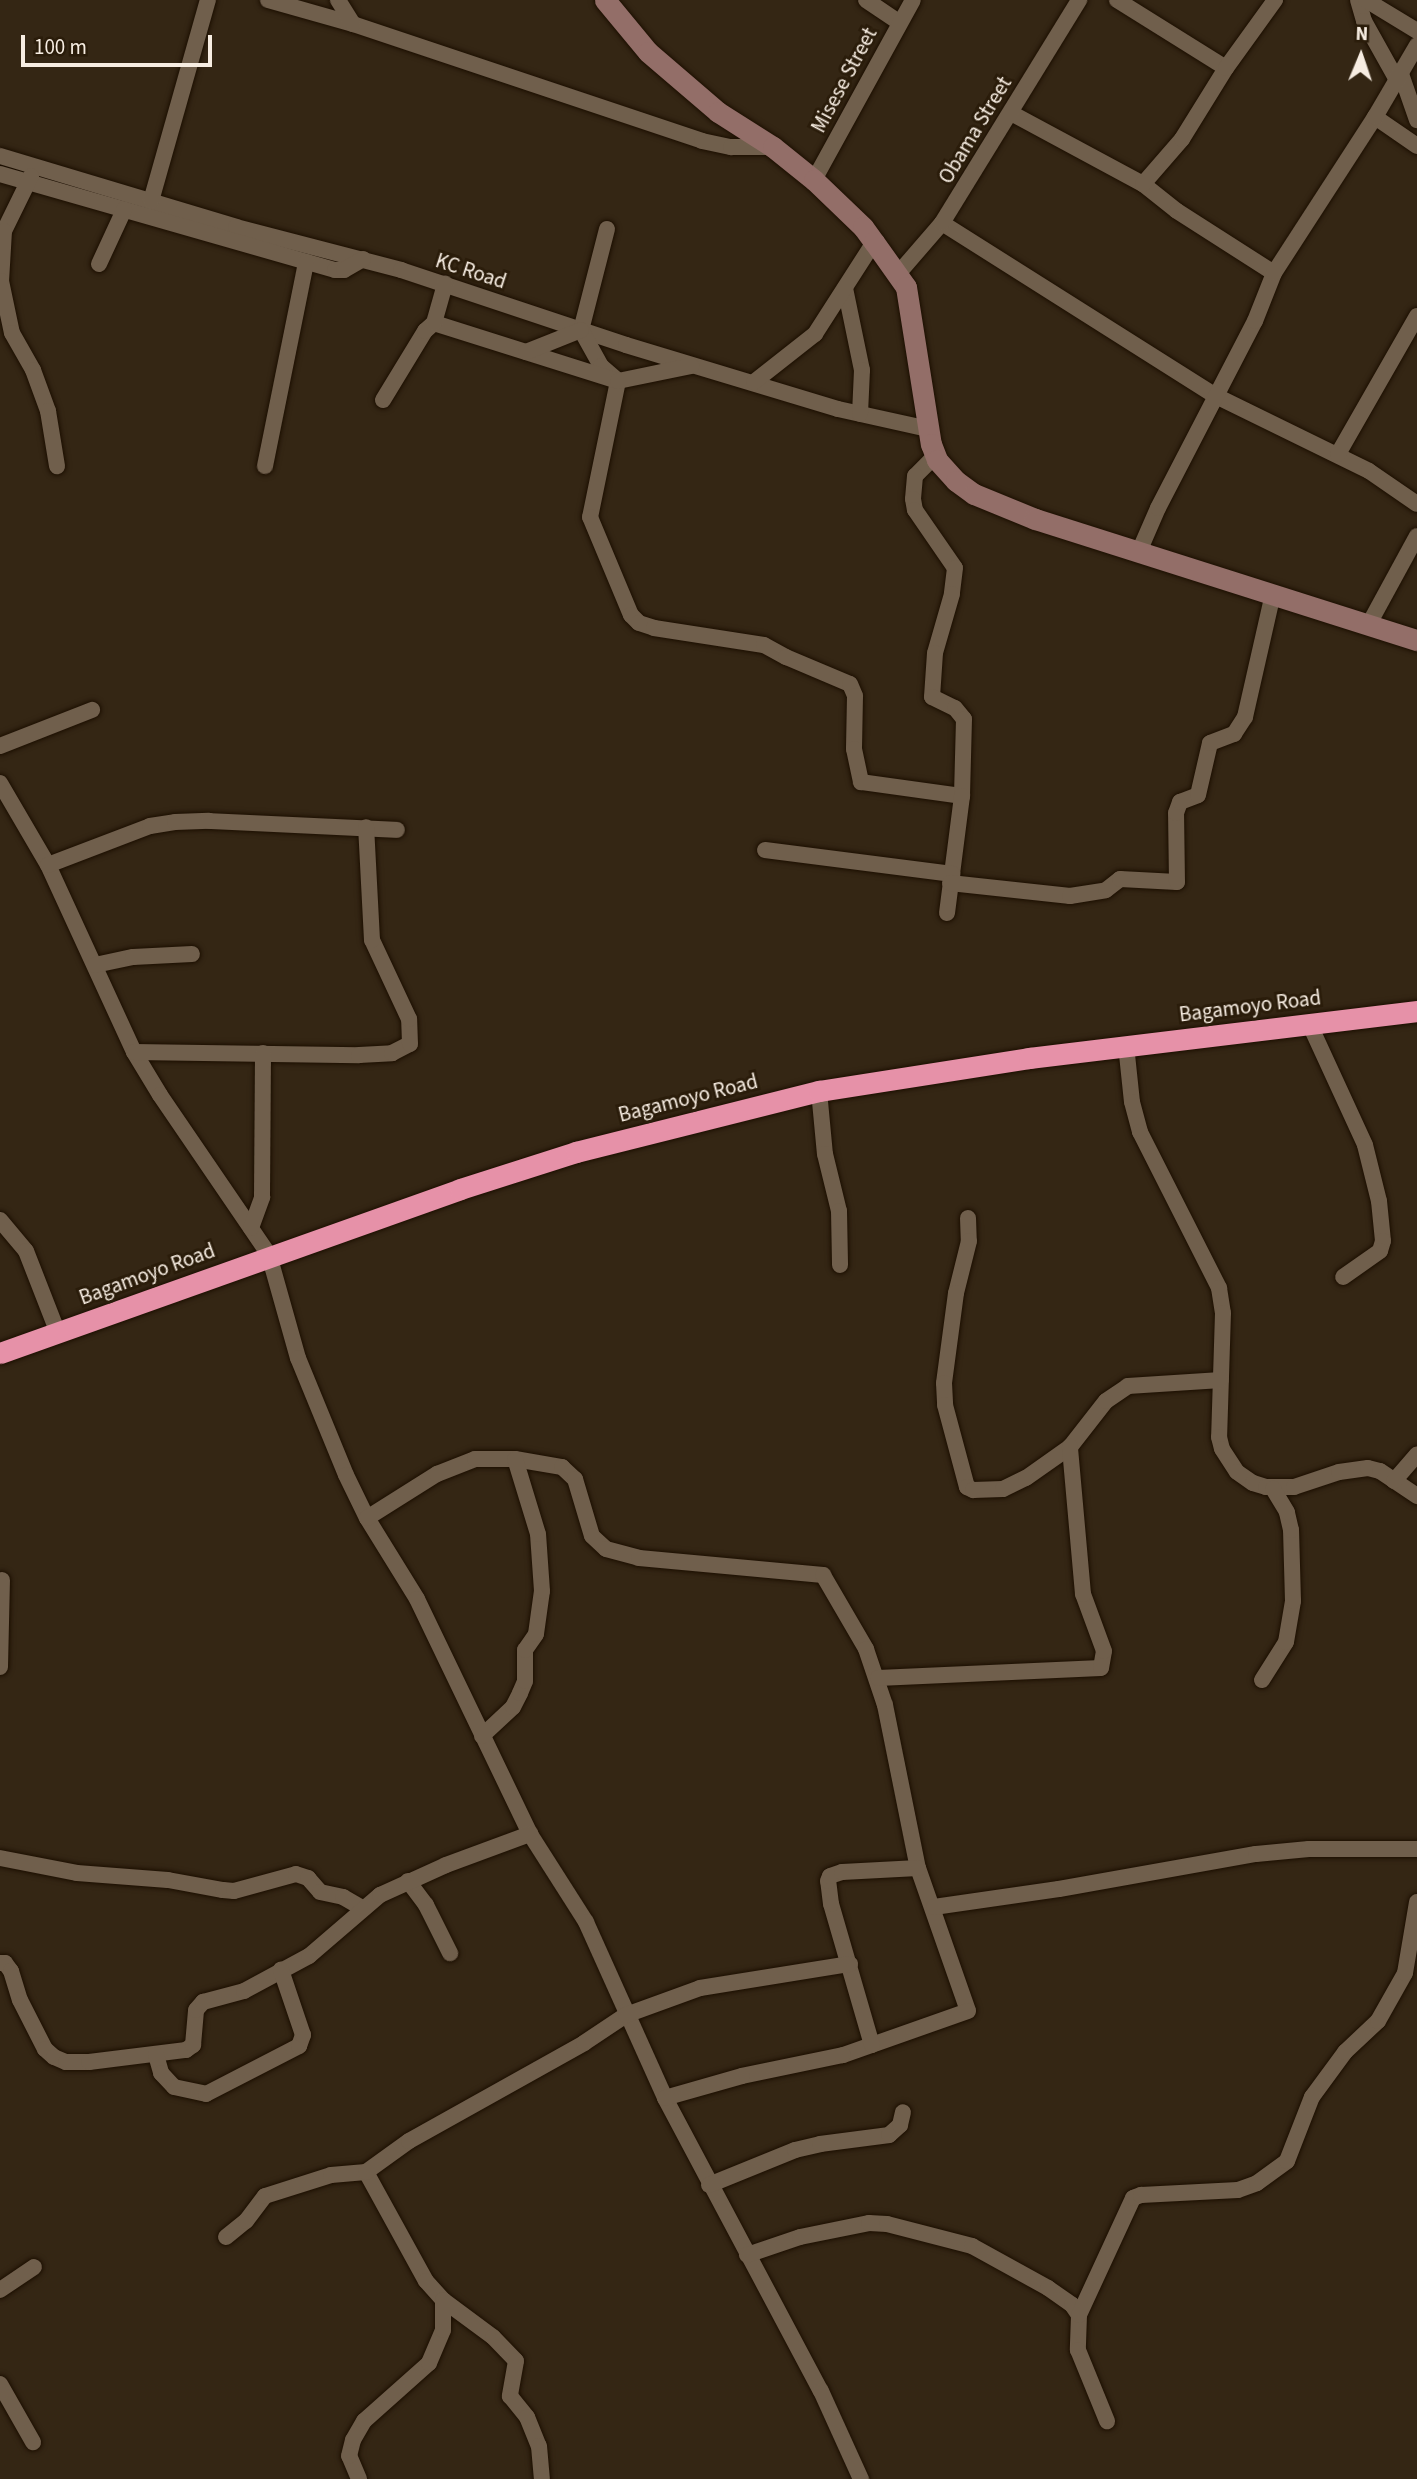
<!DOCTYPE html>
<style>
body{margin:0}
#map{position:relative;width:1417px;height:2479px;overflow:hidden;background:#342614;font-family:"Source Sans 3",sans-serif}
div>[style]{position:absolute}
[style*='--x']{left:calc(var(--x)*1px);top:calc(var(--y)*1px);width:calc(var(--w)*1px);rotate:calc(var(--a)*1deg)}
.roads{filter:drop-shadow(0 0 2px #1c0f01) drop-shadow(0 0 2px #1c0f01)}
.street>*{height:16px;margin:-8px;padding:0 8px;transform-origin:8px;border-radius:8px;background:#705f4c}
.secondary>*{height:21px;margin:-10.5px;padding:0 10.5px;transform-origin:10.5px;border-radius:10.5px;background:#936e68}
.highway>*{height:21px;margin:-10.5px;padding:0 10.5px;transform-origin:10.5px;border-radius:10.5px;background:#e691a8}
span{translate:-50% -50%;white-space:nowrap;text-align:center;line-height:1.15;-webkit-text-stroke:6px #2a1c0a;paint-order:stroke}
.street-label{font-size:21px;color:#f7ede2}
.north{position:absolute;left:1326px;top:21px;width:70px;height:70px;-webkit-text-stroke:5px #2a1c0a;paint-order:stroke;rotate:2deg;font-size:19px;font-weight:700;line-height:28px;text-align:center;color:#f7ede2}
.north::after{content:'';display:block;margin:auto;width:24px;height:32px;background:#f7ede2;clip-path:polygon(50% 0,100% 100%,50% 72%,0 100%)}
.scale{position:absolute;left:21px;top:35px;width:191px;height:32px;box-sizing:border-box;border:4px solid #f7ede2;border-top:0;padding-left:9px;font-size:21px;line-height:24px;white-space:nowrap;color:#f7ede2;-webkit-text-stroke:5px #2a1c0a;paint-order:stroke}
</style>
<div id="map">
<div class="roads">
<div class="street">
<div style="--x:268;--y:0;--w:88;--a:15.8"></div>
<div style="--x:353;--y:24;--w:368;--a:18.5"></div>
<div style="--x:702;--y:141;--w:30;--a:12"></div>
<div style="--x:731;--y:147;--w:42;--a:0"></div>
<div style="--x:338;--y:0;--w:28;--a:58"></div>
<div style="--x:866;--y:0;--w:40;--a:34"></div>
<div style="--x:1117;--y:0;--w:128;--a:32"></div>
<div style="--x:1358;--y:0;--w:22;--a:74"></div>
<div style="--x:1364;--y:21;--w:68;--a:60.8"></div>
<div style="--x:1366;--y:0;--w:60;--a:31.3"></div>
<div style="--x:1401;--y:74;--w:49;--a:70.8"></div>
<div style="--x:1011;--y:113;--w:150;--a:28.3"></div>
<div style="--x:1143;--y:184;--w:43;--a:38.5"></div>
<div style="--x:1177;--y:211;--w:115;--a:32.6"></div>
<div style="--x:1375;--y:117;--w:51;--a:34.6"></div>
<div style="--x:0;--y:156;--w:246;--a:16.7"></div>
<div style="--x:236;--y:227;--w:171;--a:14.6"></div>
<div style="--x:401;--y:270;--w:237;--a:18.4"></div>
<div style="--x:626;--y:345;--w:221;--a:16.8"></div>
<div style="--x:838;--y:409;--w:92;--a:12.5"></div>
<div style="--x:0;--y:174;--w:348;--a:16"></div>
<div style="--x:335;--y:270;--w:9;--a:0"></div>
<div style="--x:344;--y:270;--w:22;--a:-30"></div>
<div style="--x:31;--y:176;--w:61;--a:116.1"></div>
<div style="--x:4;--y:231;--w:50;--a:93.4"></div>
<div style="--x:1;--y:281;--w:53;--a:78.1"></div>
<div style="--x:12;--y:333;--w:43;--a:60.4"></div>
<div style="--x:33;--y:370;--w:44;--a:69.9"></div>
<div style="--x:48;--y:411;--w:56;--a:80.7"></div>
<div style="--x:814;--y:180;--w:205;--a:-61.2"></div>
<div style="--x:1143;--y:184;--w:60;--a:-49.1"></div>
<div style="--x:1182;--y:139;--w:84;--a:-58.2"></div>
<div style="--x:1226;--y:68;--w:84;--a:-54.2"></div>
<div style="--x:151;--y:201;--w:209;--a:-74.2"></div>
<div style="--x:942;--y:223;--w:324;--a:32.3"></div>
<div style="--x:1216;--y:396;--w:170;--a:26.1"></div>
<div style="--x:1369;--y:471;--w:58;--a:34.5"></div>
<div style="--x:607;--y:229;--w:104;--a:104.4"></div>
<div style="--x:581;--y:330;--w:41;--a:60.9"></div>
<div style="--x:601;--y:366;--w:23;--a:41"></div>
<div style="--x:618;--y:381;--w:139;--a:101.6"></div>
<div style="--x:590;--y:517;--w:106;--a:67.3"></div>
<div style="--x:631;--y:615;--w:11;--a:45"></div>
<div style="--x:639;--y:623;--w:16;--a:18"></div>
<div style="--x:654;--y:628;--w:111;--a:8.8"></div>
<div style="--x:764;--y:645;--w:25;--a:29"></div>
<div style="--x:786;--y:657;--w:69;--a:22.9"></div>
<div style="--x:850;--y:684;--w:13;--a:67"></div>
<div style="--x:855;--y:696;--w:53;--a:91.1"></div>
<div style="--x:854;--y:749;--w:34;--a:78"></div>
<div style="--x:861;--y:782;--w:102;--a:7.9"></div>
<div style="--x:99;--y:264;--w:60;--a:-65.2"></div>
<div style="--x:897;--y:275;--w:69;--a:-49.1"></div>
<div style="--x:942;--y:223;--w:262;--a:-58.4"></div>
<div style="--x:845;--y:288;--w:84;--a:78.3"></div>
<div style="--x:862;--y:370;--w:44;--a:92.6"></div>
<div style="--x:434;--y:323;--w:193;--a:17.5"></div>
<div style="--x:618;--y:381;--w:75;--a:-11.6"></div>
<div style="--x:526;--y:352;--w:59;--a:-21.8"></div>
<div style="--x:754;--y:382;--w:78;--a:-38.2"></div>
<div style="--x:815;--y:334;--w:109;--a:-57.3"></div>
<div style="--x:383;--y:400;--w:81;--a:-58.7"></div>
<div style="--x:425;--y:331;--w:12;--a:-42"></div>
<div style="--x:434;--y:323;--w:41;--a:-74.2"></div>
<div style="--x:1338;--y:454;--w:159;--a:-60.2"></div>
<div style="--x:935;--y:456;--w:28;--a:135"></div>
<div style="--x:915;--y:476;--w:23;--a:95"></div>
<div style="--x:913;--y:499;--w:11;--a:80"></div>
<div style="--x:915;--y:510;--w:70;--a:55.4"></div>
<div style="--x:955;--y:568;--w:26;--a:97"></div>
<div style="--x:952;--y:594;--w:61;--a:106.1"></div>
<div style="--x:935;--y:653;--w:44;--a:93.9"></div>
<div style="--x:932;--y:697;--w:25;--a:26"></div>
<div style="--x:955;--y:708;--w:14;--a:51"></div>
<div style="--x:964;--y:719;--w:77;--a:91.5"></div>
<div style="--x:962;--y:796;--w:118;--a:97.3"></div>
<div style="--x:265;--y:466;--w:208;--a:-78.6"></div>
<div style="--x:1138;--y:554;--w:50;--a:-66.5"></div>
<div style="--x:1158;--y:508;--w:211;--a:-62.6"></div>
<div style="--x:1255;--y:321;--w:52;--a:-68.4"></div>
<div style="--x:1274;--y:273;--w:186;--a:-57.1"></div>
<div style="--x:1375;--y:117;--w:83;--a:-59.7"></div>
<div style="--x:1369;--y:624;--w:100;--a:-61.4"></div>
<div style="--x:0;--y:746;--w:99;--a:-21.4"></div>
<div style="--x:0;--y:783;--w:95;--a:59.7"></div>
<div style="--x:48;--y:865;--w:206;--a:65.3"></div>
<div style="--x:134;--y:1052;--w:50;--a:58.8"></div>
<div style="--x:160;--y:1095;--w:194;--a:55.7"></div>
<div style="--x:269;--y:1255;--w:107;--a:74.3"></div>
<div style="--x:298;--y:1358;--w:126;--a:67.7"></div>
<div style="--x:346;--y:1475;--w:48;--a:64"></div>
<div style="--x:367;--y:1518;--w:95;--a:58.3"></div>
<div style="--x:417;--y:1599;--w:261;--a:64.3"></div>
<div style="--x:530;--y:1834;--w:104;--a:57.5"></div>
<div style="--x:586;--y:1922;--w:193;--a:65.8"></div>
<div style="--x:665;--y:2098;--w:332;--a:62"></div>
<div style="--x:821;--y:2391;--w:97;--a:65.6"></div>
<div style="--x:765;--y:850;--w:189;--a:7.3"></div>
<div style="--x:48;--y:865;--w:109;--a:-20.9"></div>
<div style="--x:150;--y:826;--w:25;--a:-9"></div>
<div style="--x:175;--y:822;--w:34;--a:-2"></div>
<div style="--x:209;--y:821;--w:188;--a:2.7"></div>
<div style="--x:950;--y:883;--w:121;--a:6.2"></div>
<div style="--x:1070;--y:896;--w:36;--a:-9"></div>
<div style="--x:1106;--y:890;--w:18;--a:-38"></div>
<div style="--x:1120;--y:879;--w:57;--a:3"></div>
<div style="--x:1177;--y:882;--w:69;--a:-90.8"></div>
<div style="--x:1176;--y:813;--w:12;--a:-70"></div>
<div style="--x:1180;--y:802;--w:19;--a:-21"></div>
<div style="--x:1198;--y:795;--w:53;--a:-77"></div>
<div style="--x:1210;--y:743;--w:26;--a:-21"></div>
<div style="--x:1234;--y:734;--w:20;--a:-57"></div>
<div style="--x:1245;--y:717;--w:126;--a:-77.2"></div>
<div style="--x:95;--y:965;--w:39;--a:-12"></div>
<div style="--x:133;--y:957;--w:59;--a:-2.9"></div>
<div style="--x:1309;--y:1023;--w:134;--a:65.3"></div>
<div style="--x:1365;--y:1145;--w:58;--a:76"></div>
<div style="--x:1379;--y:1201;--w:40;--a:84.3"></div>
<div style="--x:1383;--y:1241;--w:10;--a:107"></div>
<div style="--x:1380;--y:1251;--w:45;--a:144.9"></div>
<div style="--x:1126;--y:1045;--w:57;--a:84"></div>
<div style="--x:1132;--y:1102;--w:31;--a:75"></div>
<div style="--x:1140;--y:1132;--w:175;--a:63.1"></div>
<div style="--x:1219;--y:1288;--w:25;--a:81"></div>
<div style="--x:1223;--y:1313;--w:124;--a:91.8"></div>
<div style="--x:1219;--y:1437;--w:12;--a:76"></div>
<div style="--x:1222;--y:1449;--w:27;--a:57"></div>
<div style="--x:1237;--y:1472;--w:19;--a:35"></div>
<div style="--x:1253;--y:1483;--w:14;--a:17"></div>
<div style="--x:1266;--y:1487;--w:28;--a:0"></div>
<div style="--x:1294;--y:1487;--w:47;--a:-18.4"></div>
<div style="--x:1339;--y:1472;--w:29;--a:-8"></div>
<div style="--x:1368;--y:1468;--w:12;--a:14"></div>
<div style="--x:1380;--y:1471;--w:45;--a:34"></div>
<div style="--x:134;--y:1052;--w:225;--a:0.8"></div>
<div style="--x:359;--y:1055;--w:33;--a:-3"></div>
<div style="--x:392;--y:1053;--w:20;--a:-27"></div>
<div style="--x:410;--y:1044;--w:25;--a:-92"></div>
<div style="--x:409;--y:1019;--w:87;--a:-115.1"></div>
<div style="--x:372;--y:940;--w:113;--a:-93"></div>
<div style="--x:819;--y:1091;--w:63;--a:84.6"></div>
<div style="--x:825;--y:1154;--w:59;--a:76.2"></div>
<div style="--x:839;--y:1211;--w:54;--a:88.9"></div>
<div style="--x:968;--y:1218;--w:23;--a:88"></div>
<div style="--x:969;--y:1241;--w:54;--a:104"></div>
<div style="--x:956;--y:1293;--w:91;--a:97.6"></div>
<div style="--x:944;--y:1383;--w:22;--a:87"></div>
<div style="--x:945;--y:1405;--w:85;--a:75"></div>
<div style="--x:967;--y:1487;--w:7;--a:27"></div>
<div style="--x:973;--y:1490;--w:30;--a:-2"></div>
<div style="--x:1003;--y:1489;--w:25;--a:-26"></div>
<div style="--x:1026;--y:1478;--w:54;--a:-35.2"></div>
<div style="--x:1070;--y:1447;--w:58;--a:-52"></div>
<div style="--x:1106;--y:1401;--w:27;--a:-34"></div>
<div style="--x:1128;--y:1386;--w:93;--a:-3.7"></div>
<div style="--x:0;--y:1220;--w:40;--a:50"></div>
<div style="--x:26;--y:1251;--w:88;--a:68.7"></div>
<div style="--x:251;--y:1228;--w:33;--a:-70"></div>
<div style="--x:262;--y:1197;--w:144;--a:-89.6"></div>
<div style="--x:1394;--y:1481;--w:35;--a:-49"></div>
<div style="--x:367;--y:1518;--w:83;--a:-32.2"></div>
<div style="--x:437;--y:1474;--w:41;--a:-21.5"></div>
<div style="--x:475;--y:1459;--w:40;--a:0"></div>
<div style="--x:515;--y:1459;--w:48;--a:9.7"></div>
<div style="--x:562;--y:1467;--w:18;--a:43"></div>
<div style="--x:575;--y:1479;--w:59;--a:73.4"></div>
<div style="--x:592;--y:1536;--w:19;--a:43"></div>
<div style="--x:606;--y:1549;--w:34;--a:15"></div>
<div style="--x:639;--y:1558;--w:185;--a:5.3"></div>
<div style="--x:823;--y:1575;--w:86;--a:59.8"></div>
<div style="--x:866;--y:1649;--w:59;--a:71.3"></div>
<div style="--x:885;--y:1705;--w:166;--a:78.6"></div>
<div style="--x:918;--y:1868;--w:151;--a:70.7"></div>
<div style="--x:968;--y:2011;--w:133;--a:160.6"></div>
<div style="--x:843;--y:2055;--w:103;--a:168.3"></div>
<div style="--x:742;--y:2076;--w:80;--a:164.1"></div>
<div style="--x:0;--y:1667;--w:87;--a:-88.7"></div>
<div style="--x:878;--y:1678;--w:223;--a:-2.6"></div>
<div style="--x:1101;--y:1668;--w:17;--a:-80"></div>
<div style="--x:1104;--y:1651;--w:61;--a:-110.2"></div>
<div style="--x:1083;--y:1594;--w:148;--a:-95.1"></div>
<div style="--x:1262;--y:1680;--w:45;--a:-57.7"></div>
<div style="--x:1286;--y:1642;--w:42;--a:-80.3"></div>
<div style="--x:1293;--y:1601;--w:71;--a:-91.6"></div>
<div style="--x:1291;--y:1530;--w:18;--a:-103"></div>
<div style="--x:1287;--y:1512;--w:27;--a:-121"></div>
<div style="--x:482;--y:1736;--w:42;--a:-43.1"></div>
<div style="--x:513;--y:1707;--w:16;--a:-63"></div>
<div style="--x:520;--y:1693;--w:13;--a:-67"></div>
<div style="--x:525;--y:1681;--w:31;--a:-90"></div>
<div style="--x:525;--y:1650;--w:19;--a:-55"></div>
<div style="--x:536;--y:1634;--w:43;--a:-82.1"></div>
<div style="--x:542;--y:1591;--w:57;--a:-94"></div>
<div style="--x:538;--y:1534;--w:78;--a:-107"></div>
<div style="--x:0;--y:1858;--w:78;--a:11"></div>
<div style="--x:77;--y:1873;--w:91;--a:4.4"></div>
<div style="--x:168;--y:1880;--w:56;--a:10.3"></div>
<div style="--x:223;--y:1890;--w:11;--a:5"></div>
<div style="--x:234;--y:1891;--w:64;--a:-15.3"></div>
<div style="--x:296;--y:1874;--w:13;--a:18"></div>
<div style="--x:308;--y:1878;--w:18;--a:49"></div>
<div style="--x:320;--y:1892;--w:24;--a:12"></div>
<div style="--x:343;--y:1897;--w:22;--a:30"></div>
<div style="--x:408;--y:1881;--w:30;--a:53"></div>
<div style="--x:426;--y:1905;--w:54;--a:63.4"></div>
<div style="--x:934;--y:1907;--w:126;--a:-8.2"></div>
<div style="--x:1059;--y:1889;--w:200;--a:-10.1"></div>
<div style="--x:1256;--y:1854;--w:53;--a:-5.4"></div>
<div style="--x:1309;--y:1849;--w:108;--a:0"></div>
<div style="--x:0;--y:1963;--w:5;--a:0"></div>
<div style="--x:5;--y:1963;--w:10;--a:53"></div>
<div style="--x:11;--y:1971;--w:30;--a:73"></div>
<div style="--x:20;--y:2000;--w:55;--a:63"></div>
<div style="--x:45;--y:2049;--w:12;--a:42"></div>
<div style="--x:54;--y:2057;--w:13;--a:23"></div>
<div style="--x:66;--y:2062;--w:23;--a:0"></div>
<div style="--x:89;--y:2062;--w:98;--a:-7.1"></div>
<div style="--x:186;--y:2050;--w:9;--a:-36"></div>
<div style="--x:193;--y:2045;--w:35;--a:-85"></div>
<div style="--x:196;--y:2010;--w:11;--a:-49"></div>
<div style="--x:203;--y:2002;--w:42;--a:-15"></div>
<div style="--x:244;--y:1991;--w:74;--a:-28.3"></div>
<div style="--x:309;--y:1956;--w:94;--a:-40.7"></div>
<div style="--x:380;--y:1895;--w:72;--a:-24.4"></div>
<div style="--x:446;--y:1865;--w:90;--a:-20.3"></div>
<div style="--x:872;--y:2045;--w:147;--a:-106.2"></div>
<div style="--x:831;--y:1904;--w:23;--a:-97"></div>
<div style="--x:828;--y:1881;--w:5;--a:-68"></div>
<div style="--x:830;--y:1876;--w:13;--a:-18"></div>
<div style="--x:842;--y:1872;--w:76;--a:-3"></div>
<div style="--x:156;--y:2055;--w:19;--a:74"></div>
<div style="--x:161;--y:2073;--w:19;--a:47"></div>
<div style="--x:174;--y:2087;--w:33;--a:12"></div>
<div style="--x:206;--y:2094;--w:105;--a:-27.3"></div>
<div style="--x:299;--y:2046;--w:12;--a:-70"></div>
<div style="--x:303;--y:2035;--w:69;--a:-108.7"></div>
<div style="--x:366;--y:2172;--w:124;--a:61.2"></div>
<div style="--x:426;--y:2281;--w:25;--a:48"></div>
<div style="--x:443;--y:2300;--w:62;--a:36.5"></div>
<div style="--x:493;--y:2337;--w:33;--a:46"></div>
<div style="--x:516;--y:2361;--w:36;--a:100"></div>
<div style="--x:510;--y:2396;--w:27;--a:51"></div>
<div style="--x:527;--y:2417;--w:31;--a:68"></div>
<div style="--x:539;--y:2446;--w:33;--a:85"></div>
<div style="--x:709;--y:2185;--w:93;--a:-22.1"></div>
<div style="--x:795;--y:2150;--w:26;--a:-13"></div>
<div style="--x:820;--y:2144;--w:70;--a:-7.4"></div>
<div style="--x:889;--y:2135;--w:15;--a:-42"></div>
<div style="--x:900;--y:2125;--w:13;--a:-77"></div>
<div style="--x:226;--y:2237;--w:26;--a:-39"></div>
<div style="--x:246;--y:2221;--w:31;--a:-53"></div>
<div style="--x:265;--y:2196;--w:69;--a:-17.7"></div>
<div style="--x:331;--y:2175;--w:35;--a:-5"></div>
<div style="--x:366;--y:2172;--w:53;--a:-35.8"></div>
<div style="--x:409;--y:2141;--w:201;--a:-29.2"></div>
<div style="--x:584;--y:2043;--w:50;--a:-33.7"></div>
<div style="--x:626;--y:2015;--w:79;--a:-20"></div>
<div style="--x:700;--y:1988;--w:152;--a:-9.1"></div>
<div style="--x:747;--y:2255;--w:56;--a:-18.8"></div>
<div style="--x:800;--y:2237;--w:70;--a:-11.5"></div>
<div style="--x:869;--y:2223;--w:18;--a:3"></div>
<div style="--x:887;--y:2224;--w:88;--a:14.5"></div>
<div style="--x:972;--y:2246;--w:87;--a:28.9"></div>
<div style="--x:1048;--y:2288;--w:29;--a:35"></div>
<div style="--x:1072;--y:2305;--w:12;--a:55"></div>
<div style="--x:1079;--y:2315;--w:35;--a:92"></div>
<div style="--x:1078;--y:2350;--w:77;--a:67.8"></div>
<div style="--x:0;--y:2290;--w:41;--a:-34.1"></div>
<div style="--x:1079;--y:2315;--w:129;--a:-65.2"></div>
<div style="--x:1133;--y:2198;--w:9;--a:-21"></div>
<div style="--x:1141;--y:2195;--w:97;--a:-3"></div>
<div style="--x:1238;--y:2190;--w:20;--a:-20"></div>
<div style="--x:1257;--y:2183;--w:37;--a:-36"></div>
<div style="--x:1287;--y:2161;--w:69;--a:-68.7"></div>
<div style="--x:1312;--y:2097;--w:56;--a:-53.7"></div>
<div style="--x:1345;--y:2052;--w:45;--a:-43.2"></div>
<div style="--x:1378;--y:2021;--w:55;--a:-60.6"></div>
<div style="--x:1405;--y:1973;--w:72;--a:-80.4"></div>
<div style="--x:0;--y:2384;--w:67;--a:60.4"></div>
<div style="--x:359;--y:2479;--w:25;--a:-113"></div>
<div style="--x:349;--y:2456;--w:16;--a:-76"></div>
<div style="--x:353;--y:2440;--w:22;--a:-60"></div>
<div style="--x:364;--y:2421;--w:87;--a:-41.7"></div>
<div style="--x:429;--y:2363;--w:36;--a:-67"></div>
<div style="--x:443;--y:2330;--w:30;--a:-90"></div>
</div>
<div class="secondary">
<div style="--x:605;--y:0;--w:67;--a:50.4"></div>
<div style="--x:648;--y:52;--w:92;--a:40.6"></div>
<div style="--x:718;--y:112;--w:65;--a:32.5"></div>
<div style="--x:773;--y:147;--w:53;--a:38.8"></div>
<div style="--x:814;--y:180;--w:68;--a:43.8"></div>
<div style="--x:863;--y:227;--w:19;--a:54"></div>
<div style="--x:874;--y:242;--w:55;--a:54.6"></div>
<div style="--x:906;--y:287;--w:159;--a:81"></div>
<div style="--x:931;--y:444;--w:17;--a:69"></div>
<div style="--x:937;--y:460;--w:28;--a:48"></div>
<div style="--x:956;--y:481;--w:22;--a:36"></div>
<div style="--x:974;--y:494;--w:66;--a:22.3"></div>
<div style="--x:1035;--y:519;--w:401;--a:17.6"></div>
</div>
<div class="highway">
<div style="--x:0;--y:1353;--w:488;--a:-19.6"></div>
<div style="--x:460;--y:1189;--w:122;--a:-17.7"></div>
<div style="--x:576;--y:1152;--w:251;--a:-14.1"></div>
<div style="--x:819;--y:1091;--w:213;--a:-8.9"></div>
<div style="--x:1029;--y:1058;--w:391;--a:-6.9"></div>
</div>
</div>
<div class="street-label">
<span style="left:844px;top:80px;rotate:-62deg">Misese Street</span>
<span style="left:975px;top:130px;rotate:-59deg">Obama Street</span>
<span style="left:471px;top:271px;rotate:18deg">KC Road</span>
<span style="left:1250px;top:1006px;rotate:-7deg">Bagamoyo Road</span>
<span style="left:688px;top:1098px;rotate:-14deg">Bagamoyo Road</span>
<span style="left:147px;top:1274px;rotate:-20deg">Bagamoyo Road</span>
</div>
<div class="north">N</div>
<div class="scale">100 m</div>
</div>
